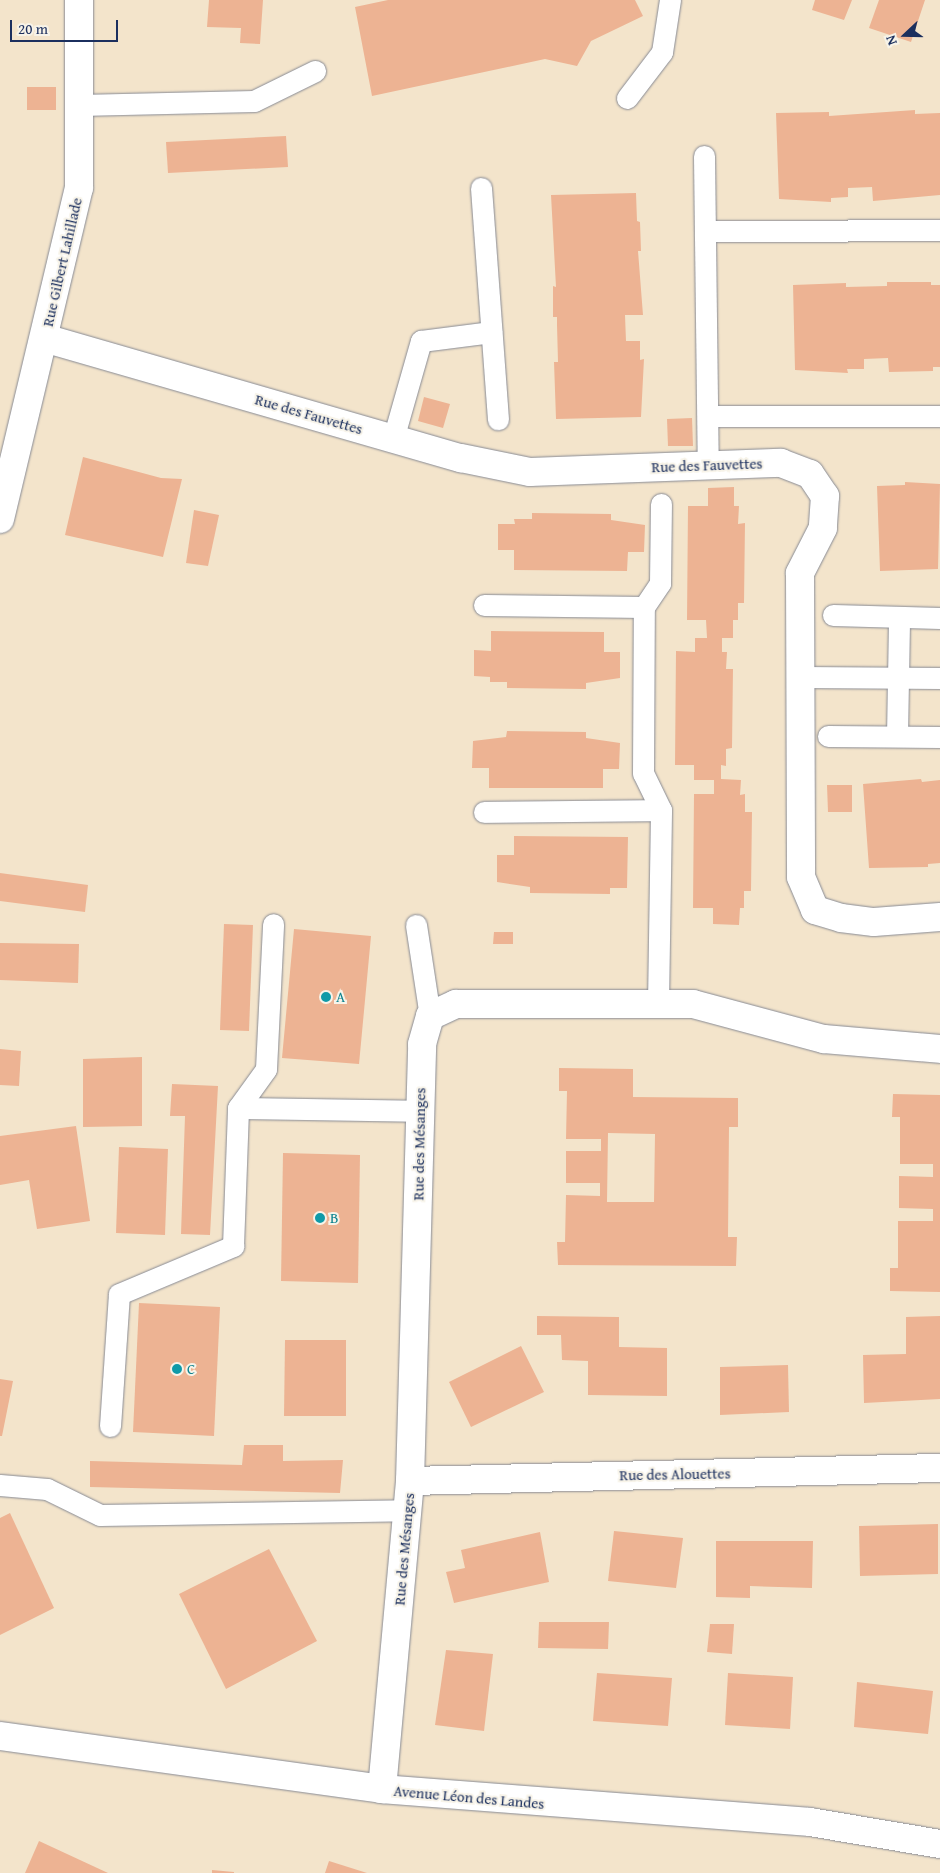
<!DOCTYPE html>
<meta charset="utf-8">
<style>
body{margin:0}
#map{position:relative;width:940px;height:1873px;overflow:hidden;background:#f3e4cb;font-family:"Gentium Book Plus",serif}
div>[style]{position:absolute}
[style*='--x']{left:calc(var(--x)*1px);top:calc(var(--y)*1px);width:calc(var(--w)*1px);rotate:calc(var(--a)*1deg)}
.building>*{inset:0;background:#edb393}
.roads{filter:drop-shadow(0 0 1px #878a94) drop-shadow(0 0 1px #878a94)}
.lane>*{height:21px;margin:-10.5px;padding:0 10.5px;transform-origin:10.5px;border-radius:10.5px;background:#fff}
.street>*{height:28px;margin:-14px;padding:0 14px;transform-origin:14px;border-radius:14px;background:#fff}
.dots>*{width:14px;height:14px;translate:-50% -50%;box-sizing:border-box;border:2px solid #f7f3e8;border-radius:50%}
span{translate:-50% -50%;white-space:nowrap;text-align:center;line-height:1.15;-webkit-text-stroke:4px #f7f3e8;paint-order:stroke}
.street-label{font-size:15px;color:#1b2f5e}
.culture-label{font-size:15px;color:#0d838f}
.left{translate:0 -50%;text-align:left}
.north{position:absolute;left:880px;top:10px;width:50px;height:50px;-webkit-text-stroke:4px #f7f3e8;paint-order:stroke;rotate:249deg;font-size:14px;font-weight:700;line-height:20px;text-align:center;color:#1b2f5e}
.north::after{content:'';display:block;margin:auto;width:18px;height:22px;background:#1b2f5e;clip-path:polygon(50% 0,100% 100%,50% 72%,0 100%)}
.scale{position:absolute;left:10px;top:20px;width:108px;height:22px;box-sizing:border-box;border:2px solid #1b2f5e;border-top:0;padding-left:6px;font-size:15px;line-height:18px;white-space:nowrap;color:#1b2f5e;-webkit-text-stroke:4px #f7f3e8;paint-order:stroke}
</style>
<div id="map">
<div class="building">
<div style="clip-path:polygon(209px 0,263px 0,260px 44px,240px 43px,241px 28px,207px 27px)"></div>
<div style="clip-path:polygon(388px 0,635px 0,643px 16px,591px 41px,577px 66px,545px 59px,372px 96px,355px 7px)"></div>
<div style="clip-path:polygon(815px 0,852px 0,844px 20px,812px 10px)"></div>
<div style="clip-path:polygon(879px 0,925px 0,911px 42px,869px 28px)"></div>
<div style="clip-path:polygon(27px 87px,56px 87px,56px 110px,27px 110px)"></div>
<div style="clip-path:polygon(915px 110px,915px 114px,940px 113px,940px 195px,873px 201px,872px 187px,848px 188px,848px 197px,831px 198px,831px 202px,779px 199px,776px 113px,829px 112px,829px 116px)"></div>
<div style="clip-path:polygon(286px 136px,288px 167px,168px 173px,166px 142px)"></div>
<div style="clip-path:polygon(636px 193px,637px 221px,640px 222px,641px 251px,638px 251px,643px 315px,625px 315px,626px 341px,640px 341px,640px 360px,644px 359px,641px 417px,556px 419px,554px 362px,558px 362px,557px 325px,557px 317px,553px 317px,553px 286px,556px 287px,551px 195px)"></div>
<div style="clip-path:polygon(887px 282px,931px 282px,931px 285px,940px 285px,940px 367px,933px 367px,933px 371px,889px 372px,888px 358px,864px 359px,864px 369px,847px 369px,848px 373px,795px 370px,793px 285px,846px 283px,846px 287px,887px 286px)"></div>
<div style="clip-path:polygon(424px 397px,450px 404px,443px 428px,418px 421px)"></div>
<div style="clip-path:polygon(692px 418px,693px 446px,668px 446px,667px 419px)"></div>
<div style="clip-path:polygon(83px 457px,161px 478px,182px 479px,163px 557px,65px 535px)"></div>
<div style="clip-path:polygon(905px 482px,940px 484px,938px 569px,880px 571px,877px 486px,905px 485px)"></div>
<div style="clip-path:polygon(734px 487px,734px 506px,739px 506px,738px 524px,745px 523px,744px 603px,738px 603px,738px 620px,733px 620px,733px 638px,722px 638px,722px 652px,727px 652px,726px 669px,733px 669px,732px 748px,726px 749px,726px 766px,721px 765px,721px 779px,741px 780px,740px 795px,745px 794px,745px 812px,752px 812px,751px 891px,744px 891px,744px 908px,740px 908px,739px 925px,713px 924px,713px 908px,693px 908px,694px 794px,714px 794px,714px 780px,694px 780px,694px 765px,675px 765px,676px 651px,695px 652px,695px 638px,707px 638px,706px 620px,687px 620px,688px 506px,708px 506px,708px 488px)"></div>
<div style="clip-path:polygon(194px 510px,219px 515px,208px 566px,186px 563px)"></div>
<div style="clip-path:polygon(532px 513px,611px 514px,611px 520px,645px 525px,644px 552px,628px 552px,627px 571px,514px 570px,514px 550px,498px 550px,498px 524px,515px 524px,514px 519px,532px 519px)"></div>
<div style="clip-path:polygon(491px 631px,604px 632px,604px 652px,620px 652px,620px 678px,586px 683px,586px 689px,507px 688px,507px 682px,490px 682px,490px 677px,474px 676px,474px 650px,491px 651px)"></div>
<div style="clip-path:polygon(507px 731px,586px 732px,586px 738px,620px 743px,619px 769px,603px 769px,603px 788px,489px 788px,489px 768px,472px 768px,473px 741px,506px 737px)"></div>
<div style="clip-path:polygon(921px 779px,922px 782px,940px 780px,940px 863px,928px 864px,928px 867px,869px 868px,863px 784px)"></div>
<div style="clip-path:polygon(827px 785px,852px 785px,852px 812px,828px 812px)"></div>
<div style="clip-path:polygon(514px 836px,628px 837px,627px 888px,610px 888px,610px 894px,530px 893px,530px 887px,497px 882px,497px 855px,514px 855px)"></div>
<div style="clip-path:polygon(0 873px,88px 885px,85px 912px,0 901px)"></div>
<div style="clip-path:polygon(224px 924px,253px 925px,249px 1031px,220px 1030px)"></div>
<div style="clip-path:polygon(294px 929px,371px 936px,359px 1064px,282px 1058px)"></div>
<div style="clip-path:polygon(494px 932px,513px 932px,513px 944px,493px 944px)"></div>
<div style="clip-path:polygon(0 943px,79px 944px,78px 983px,0 980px)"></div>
<div style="clip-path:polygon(0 1049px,21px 1051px,19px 1086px,0 1085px)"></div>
<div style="clip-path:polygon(142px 1057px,142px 1126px,83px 1127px,83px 1059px)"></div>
<div style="clip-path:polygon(evenodd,559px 1068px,633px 1069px,633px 1097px,738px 1098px,738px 1127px,729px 1127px,728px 1237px,737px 1237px,736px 1266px,558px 1265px,557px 1242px,565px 1242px,566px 1195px,600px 1196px,600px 1183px,566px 1183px,566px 1151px,601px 1151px,601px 1139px,566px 1139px,567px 1091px,559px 1091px,559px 1068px,608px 1133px,655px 1134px,654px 1202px,607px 1202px,608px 1133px)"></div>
<div style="clip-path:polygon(172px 1084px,218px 1086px,210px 1235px,181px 1234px,185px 1116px,170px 1116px)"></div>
<div style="clip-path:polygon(893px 1094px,940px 1095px,940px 1292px,890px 1291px,890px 1268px,898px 1268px,898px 1221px,933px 1221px,933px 1209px,899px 1208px,899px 1176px,933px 1177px,933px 1164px,900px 1164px,900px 1117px,892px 1117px)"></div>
<div style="clip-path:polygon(76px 1126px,90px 1221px,37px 1229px,29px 1180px,0 1185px,0 1136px)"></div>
<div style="clip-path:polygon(119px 1147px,168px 1149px,165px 1235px,116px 1233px)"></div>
<div style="clip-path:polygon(283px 1153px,360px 1155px,358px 1283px,281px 1281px)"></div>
<div style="clip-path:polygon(139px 1303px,220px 1307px,214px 1436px,133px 1432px)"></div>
<div style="clip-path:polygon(537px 1316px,619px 1317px,619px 1347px,667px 1348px,667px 1396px,588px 1395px,588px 1361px,562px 1360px,561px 1335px,537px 1335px)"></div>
<div style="clip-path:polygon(940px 1316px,940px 1399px,864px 1403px,863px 1355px,906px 1354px,906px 1317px)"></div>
<div style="clip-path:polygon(285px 1340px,346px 1340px,346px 1416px,284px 1416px)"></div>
<div style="clip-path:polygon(521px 1346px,544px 1392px,471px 1427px,449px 1382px)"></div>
<div style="clip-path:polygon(788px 1365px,789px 1412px,720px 1415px,720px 1367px)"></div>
<div style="clip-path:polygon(0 1379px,13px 1381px,2px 1436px,0 1436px)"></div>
<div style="clip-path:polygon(244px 1445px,283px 1445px,283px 1461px,343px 1460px,340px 1493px,90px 1487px,90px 1461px,242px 1465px)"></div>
<div style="clip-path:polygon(10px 1513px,54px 1608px,0 1635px,0 1518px)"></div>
<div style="clip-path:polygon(938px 1524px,938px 1574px,860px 1576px,859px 1526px)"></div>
<div style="clip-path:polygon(614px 1531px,683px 1538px,676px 1588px,608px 1581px)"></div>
<div style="clip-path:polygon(540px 1532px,549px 1582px,454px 1603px,446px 1572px,465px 1568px,461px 1550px)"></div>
<div style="clip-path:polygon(716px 1541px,813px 1541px,812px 1588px,750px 1586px,750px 1598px,716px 1597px)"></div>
<div style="clip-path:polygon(269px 1549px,317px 1641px,226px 1689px,179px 1594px)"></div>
<div style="clip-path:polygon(539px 1622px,609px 1622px,608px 1649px,538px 1648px)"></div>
<div style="clip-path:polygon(710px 1624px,734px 1624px,732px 1654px,707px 1652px)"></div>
<div style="clip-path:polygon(446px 1650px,493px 1654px,484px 1731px,435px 1725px)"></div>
<div style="clip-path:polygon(597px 1673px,672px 1678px,668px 1726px,593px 1721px)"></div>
<div style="clip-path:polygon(728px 1673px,793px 1677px,790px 1729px,725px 1725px)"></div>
<div style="clip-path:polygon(857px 1682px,933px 1691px,928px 1734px,854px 1727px)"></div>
<div style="clip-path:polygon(39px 1841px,108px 1873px,25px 1873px)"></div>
<div style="clip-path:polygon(329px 1861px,367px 1873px,325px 1873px)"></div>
<div style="clip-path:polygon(212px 1870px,234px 1872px,234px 1873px,212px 1873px)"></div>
</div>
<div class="roads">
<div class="lane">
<div style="--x:627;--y:98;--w:58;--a:-52.7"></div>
<div style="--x:662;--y:52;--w:53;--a:-81.3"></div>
<div style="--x:79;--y:105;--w:175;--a:-1.3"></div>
<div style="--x:254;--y:101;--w:68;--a:-26.2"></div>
<div style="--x:704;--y:156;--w:309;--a:89.3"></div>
<div style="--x:481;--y:188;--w:232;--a:85.8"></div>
<div style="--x:705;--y:231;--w:235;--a:-0.2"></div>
<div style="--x:708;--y:416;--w:232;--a:0"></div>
<div style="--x:393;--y:439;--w:102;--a:-74.1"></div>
<div style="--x:421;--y:341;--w:71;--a:-7.3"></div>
<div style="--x:484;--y:605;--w:160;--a:0.7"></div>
<div style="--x:833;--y:615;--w:107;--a:1.6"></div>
<div style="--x:801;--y:677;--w:139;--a:0.4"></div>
<div style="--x:828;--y:736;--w:112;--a:0.5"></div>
<div style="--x:897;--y:736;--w:119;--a:-89"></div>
<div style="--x:484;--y:812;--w:177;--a:-0.6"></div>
<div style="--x:416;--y:925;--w:92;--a:81.3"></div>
<div style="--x:658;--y:1003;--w:193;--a:-89.1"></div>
<div style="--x:661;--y:810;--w:41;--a:-115.9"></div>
<div style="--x:643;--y:773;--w:166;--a:-89.7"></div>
<div style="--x:644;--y:607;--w:29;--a:-56"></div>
<div style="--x:660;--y:583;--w:79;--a:-89.3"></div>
<div style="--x:238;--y:1108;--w:182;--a:0.9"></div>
<div style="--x:110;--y:1426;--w:132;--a:-86.1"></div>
<div style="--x:119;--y:1294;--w:124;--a:-22.8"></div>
<div style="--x:233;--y:1246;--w:138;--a:-87.9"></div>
<div style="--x:238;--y:1108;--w:48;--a:-54.3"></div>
<div style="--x:266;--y:1069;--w:145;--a:-87.2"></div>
<div style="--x:0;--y:1485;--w:47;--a:4.9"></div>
<div style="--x:47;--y:1489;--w:59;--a:26.1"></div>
<div style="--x:100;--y:1515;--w:307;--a:-0.9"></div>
</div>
<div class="street">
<div style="--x:44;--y:338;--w:434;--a:16.1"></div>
<div style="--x:461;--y:458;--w:70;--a:11.5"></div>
<div style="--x:530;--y:472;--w:251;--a:-2.1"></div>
<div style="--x:781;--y:463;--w:31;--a:21"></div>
<div style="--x:810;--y:474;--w:27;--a:56"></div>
<div style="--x:825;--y:496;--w:32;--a:94"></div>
<div style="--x:823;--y:528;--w:51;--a:117.1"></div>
<div style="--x:800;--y:573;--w:304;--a:89.8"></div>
<div style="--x:801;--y:877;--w:36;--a:67"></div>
<div style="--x:815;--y:910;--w:27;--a:17"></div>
<div style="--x:841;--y:918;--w:33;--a:7"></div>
<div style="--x:874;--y:922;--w:66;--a:-4.3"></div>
<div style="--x:0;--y:519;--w:340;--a:-76.6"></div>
<div style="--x:79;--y:188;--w:188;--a:-90"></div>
<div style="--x:410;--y:1481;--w:530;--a:-1.41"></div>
<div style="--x:0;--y:1736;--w:386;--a:7.9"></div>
<div style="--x:382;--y:1789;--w:429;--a:4.4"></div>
<div style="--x:810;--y:1822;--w:132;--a:9.6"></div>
<div style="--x:382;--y:1789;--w:309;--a:-84.8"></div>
<div style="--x:410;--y:1481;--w:437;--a:-88.4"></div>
<div style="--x:422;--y:1044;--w:29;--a:-74"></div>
<div style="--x:430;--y:1016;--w:29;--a:-25"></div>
<div style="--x:456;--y:1004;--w:237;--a:0"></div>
<div style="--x:693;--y:1004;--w:136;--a:15"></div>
<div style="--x:824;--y:1039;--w:116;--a:4.9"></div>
</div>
</div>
<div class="dots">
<div style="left:326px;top:997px;background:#0f9aa8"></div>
<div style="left:320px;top:1218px;background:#0f9aa8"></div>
<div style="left:177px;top:1369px;background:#0f9aa8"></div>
</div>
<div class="street-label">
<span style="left:62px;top:262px;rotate:-77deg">Rue Gilbert Lahillade</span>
<span style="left:309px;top:414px;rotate:16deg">Rue des Fauvettes</span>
<span style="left:707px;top:465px;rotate:-2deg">Rue des Fauvettes</span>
<span style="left:419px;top:1144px;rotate:-89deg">Rue des Mésanges</span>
<span style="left:675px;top:1474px;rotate:-1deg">Rue des Alouettes</span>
<span style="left:404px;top:1549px;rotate:-85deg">Rue des Mésanges</span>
<span style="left:469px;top:1797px;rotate:5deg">Avenue Léon des Landes</span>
</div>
<div class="culture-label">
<span class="left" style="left:336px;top:997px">A</span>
<span class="left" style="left:330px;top:1218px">B</span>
<span class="left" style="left:187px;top:1369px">C</span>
</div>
<div class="north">N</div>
<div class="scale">20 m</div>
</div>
